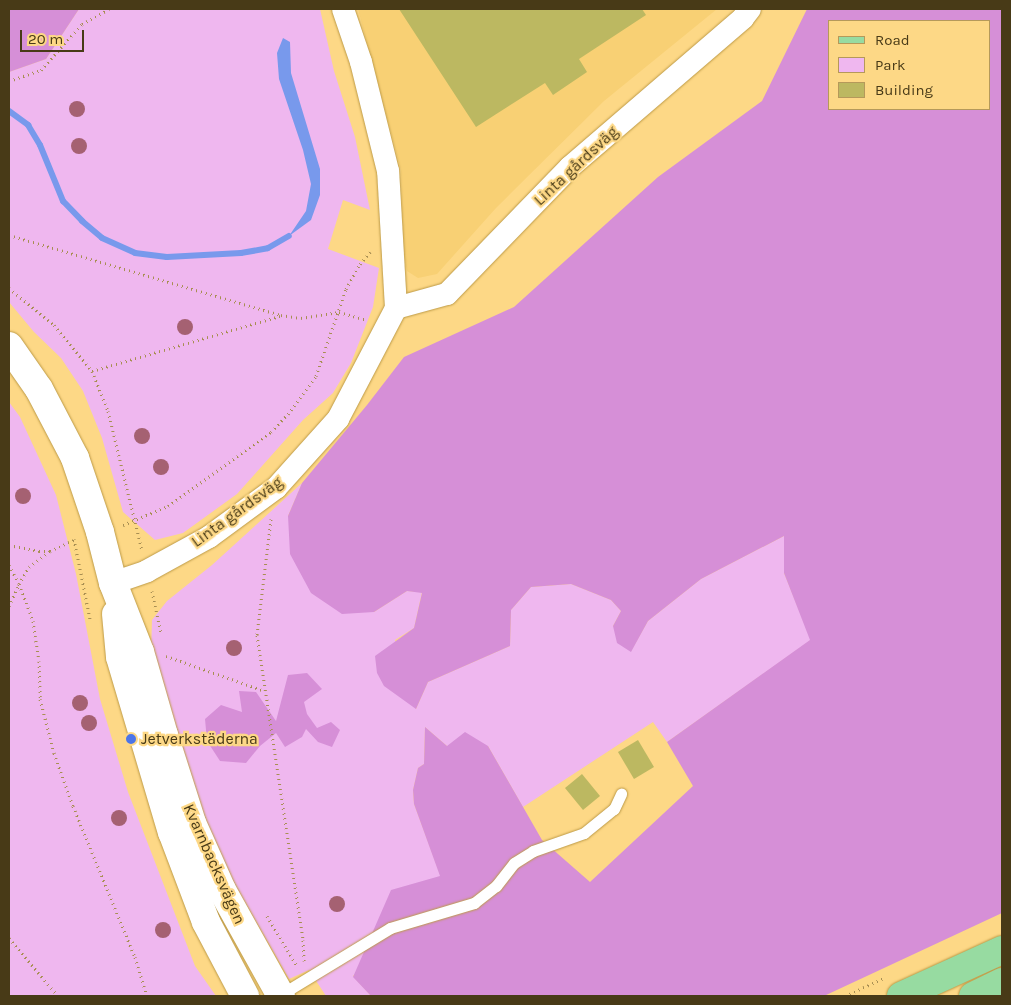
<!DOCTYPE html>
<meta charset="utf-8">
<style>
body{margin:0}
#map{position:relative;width:1011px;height:1005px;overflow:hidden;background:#fdd886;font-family:Karla,sans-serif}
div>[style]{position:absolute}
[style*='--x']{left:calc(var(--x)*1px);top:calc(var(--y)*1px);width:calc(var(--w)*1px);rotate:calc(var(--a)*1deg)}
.built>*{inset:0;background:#f8d074}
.green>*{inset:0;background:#efb7ef}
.forest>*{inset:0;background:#d68fd7}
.water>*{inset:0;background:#7899ec}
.stream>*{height:6px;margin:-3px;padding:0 3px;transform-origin:3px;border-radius:3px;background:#7899ec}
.building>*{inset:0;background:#bcb861}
.path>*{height:3px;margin-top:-1.5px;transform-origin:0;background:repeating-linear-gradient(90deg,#a88e52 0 1px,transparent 0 5px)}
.roads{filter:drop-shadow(0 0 1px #bd9a47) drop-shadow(0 0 1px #bd9a47)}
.service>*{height:11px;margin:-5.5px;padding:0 5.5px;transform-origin:5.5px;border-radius:5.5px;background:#fff}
.minor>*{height:22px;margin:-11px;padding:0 11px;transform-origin:11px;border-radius:11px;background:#fff}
.tertiary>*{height:28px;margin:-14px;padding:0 14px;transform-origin:14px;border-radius:14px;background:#fff}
.primary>*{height:28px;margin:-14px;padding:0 14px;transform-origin:14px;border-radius:14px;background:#97dba1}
.trees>*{width:16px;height:16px;margin:-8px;border-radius:50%;background:#a56172}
.dots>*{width:14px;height:14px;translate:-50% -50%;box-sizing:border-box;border:2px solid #fdd886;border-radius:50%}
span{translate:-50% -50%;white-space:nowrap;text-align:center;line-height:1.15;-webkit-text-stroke:4.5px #fdd886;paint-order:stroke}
.street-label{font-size:16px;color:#483a17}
.poi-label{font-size:16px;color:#483a17}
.left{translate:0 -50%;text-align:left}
.frame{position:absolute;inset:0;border:10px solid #483a17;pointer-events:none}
.legend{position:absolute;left:828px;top:20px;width:162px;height:90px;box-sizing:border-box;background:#fdd886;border:1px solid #b5995a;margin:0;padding:6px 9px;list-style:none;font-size:15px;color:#483a17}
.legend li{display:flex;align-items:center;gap:10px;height:25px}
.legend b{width:25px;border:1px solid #b5995a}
.scale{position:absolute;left:20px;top:30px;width:64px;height:22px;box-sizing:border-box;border:2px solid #483a17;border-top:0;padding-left:6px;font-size:15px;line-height:18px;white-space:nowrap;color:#483a17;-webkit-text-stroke:4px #fdd886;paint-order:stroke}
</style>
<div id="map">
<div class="built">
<div style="clip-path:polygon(358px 9px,717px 9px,604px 101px,496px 208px,437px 274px,418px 278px,407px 271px,403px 249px,401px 170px)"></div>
</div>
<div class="green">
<div style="clip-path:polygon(79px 9px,320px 9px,334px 71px,355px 137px,370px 210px,343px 200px,328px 249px,379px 268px,373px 307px,351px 363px,333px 393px,303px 420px,237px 494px,183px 533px,155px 540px,123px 512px,102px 438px,83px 391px,61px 358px,34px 332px,9px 302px,9px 72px,46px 59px)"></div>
<div style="clip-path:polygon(9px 402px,20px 417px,56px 495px,76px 574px,100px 699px,128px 792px,195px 966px,216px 996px,9px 996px)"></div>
<div style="clip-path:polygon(302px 483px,288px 516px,374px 612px,407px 591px,422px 592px,414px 628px,395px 640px,416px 709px,428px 682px,510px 646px,511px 610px,531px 587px,571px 584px,611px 600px,621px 611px,613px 626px,631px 651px,648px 621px,701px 579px,784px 536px,784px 573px,811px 640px,667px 742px,653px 722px,523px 807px,488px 746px,447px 746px,425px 727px,424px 764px,418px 768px,413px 790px,414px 804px,441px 877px,353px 976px,371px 996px,326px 996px,309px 970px,289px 979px,230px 876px,205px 822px,151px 654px,152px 620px,167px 601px,212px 565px)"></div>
</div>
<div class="forest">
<div style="clip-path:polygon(9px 9px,79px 9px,46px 59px,9px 72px)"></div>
<div style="clip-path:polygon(evenodd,807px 9px,1002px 9px,1002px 913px,824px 996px,371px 996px,353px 977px,391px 890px,440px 876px,414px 804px,413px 790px,418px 768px,424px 764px,425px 727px,447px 746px,465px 732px,488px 746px,542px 840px,590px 882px,693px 786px,667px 742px,810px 640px,784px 573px,784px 536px,701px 579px,648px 621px,631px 652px,617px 643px,613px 626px,621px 611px,611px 600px,571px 584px,531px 587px,511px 610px,510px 646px,428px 682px,416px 709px,384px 686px,377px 673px,375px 656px,414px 628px,422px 593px,407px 591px,374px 612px,342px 614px,311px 593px,290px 554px,288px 516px,302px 483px,367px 405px,404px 357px,514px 307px,658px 177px,762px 101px,807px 9px,830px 21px,990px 21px,990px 109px,830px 109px,830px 21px)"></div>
<div style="clip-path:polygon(307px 673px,322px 689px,304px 702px,307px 714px,317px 728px,331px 722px,340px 730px,332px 747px,318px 742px,306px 729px,302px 737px,285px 747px,276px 733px,260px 746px,246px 763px,220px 761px,207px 741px,205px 719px,221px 705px,242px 712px,239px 691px,256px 692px,276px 721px,288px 675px)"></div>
</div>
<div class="water">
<div style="clip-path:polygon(283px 38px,290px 42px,291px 73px,320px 169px,320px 195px,311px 220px,289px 236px,306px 211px,311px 184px,303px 150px,279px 79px,277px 53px)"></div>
</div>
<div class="stream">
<div style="--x:9;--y:111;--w:24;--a:36"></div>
<div style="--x:28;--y:125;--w:23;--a:59"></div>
<div style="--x:40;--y:145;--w:61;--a:67.7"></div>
<div style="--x:63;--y:201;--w:28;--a:46"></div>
<div style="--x:82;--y:221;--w:26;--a:40"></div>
<div style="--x:102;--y:238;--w:36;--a:24"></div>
<div style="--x:135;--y:253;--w:32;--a:7"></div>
<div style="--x:167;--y:257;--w:74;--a:-3.1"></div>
<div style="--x:241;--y:253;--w:27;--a:-10"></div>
<div style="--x:268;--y:248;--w:24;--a:-30"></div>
</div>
<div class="building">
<div style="clip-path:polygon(399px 9px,642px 9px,646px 15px,579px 59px,587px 72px,553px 95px,545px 83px,476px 127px)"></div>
<div style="clip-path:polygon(638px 740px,654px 767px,634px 779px,618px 752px)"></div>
<div style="clip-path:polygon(582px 774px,600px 796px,583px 810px,565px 788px)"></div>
</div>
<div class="path">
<div style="--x:9;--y:81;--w:34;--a:-19"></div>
<div style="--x:41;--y:70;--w:62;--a:-48.3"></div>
<div style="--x:82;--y:24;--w:31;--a:-29"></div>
<div style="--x:9;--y:235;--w:284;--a:16.4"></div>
<div style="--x:281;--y:315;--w:20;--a:9"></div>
<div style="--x:301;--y:318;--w:38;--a:-9"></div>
<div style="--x:339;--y:312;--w:29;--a:16"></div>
<div style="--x:9;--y:288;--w:58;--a:39.4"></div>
<div style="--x:54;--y:325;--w:60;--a:50.4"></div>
<div style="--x:92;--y:371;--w:43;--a:68.2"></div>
<div style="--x:108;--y:411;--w:144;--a:76.3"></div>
<div style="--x:92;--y:371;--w:196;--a:-16.3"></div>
<div style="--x:271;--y:519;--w:117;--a:96.9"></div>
<div style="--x:257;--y:635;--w:308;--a:81.4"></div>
<div style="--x:303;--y:940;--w:21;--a:87"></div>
<div style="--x:123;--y:525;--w:49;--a:-22.9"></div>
<div style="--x:168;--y:506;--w:127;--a:-35.7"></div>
<div style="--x:271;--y:432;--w:25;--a:-47"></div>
<div style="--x:288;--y:414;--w:47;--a:-53.6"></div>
<div style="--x:316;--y:376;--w:92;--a:-71"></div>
<div style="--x:346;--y:289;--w:29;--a:-61"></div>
<div style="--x:360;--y:264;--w:16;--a:-50"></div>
<div style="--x:74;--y:539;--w:82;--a:78.7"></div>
<div style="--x:9;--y:545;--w:31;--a:11"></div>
<div style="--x:39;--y:551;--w:11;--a:0"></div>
<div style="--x:9;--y:565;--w:21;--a:62"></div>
<div style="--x:19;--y:584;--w:20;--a:-60"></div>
<div style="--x:29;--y:567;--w:26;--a:-37"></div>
<div style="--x:50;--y:551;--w:29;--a:-25"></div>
<div style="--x:19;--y:584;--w:40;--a:69"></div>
<div style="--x:33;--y:621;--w:40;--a:81.5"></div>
<div style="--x:39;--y:661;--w:38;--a:88"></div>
<div style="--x:40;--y:699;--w:56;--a:75.5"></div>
<div style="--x:54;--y:753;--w:56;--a:70.3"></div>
<div style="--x:73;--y:806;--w:163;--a:67.7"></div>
<div style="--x:135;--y:957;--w:41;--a:72.9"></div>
<div style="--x:152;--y:591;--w:43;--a:77.9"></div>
<div style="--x:9;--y:606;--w:23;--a:-65"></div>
<div style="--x:166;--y:656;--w:105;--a:19.5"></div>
<div style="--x:267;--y:916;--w:58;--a:59"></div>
<div style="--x:9;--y:938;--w:76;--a:49.8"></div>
<div style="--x:845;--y:996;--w:43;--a:-24.8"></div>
</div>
<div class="roads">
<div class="service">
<div style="--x:280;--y:995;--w:129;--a:-31.3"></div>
<div style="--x:390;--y:928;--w:88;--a:-16.6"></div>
<div style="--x:474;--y:903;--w:28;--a:-38"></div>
<div style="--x:496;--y:886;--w:29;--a:-52"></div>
<div style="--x:514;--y:863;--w:22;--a:-32"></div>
<div style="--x:533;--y:851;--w:54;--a:-19.4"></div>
<div style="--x:584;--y:833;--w:38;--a:-39"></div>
<div style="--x:614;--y:809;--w:17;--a:-65"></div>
</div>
<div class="minor">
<div style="--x:396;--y:308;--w:53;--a:-15.4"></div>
<div style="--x:447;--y:294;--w:177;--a:-45.9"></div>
<div style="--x:570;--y:167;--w:228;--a:-40.7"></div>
<div style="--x:743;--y:18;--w:11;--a:-52"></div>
<div style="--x:113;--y:583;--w:36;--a:-19"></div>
<div style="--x:147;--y:571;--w:71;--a:-28.7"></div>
<div style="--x:209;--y:537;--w:83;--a:-36.2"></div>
<div style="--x:276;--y:488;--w:93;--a:-48.1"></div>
<div style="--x:338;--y:419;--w:125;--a:-62.4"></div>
<div style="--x:396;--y:308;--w:137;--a:-93.3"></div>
<div style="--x:388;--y:171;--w:112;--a:-103.9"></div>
<div style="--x:361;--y:62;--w:56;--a:-108.8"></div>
</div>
<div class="tertiary">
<div style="--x:9;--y:346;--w:52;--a:55.1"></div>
<div style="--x:39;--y:389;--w:78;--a:62.4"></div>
<div style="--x:75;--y:458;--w:78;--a:71.3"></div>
<div style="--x:100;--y:532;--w:53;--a:75.7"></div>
<div style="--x:113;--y:583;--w:74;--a:68.6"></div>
<div style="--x:140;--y:652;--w:86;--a:73.9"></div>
<div style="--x:164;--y:735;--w:92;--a:72.3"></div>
<div style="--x:192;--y:823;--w:73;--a:65.9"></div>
<div style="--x:222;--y:890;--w:121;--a:60.9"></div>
<div style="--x:116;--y:614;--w:43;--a:84.7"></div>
<div style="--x:120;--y:657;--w:183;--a:73.5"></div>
<div style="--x:172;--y:832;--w:96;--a:69.3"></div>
<div style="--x:206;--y:922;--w:84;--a:62.2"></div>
</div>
<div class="primary">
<div style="--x:901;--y:996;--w:111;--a:-24.5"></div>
<div style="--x:973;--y:996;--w:32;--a:-26"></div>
</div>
</div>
<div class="trees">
<div style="left:77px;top:109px"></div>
<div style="left:79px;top:146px"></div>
<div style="left:185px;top:327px"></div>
<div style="left:142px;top:436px"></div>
<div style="left:161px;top:467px"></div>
<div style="left:23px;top:496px"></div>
<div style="left:234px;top:648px"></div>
<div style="left:80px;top:703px"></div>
<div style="left:89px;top:723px"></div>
<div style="left:119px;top:818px"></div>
<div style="left:337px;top:904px"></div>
<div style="left:163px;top:930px"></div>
</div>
<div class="dots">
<div style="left:131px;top:739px;background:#4c75e8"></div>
</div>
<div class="street-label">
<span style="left:576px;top:166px;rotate:-43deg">Linta gårdsväg</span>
<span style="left:237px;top:512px;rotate:-36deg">Linta gårdsväg</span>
<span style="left:214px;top:864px;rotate:66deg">Kvarnbacksvägen</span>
</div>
<div class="poi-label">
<span class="left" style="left:141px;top:739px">Jetverkstäderna</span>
</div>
<div class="frame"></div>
<ul class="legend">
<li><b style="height:6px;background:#97dba1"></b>Road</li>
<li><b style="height:14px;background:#efb7ef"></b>Park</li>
<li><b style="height:14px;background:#bcb861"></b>Building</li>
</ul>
<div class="scale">20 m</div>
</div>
